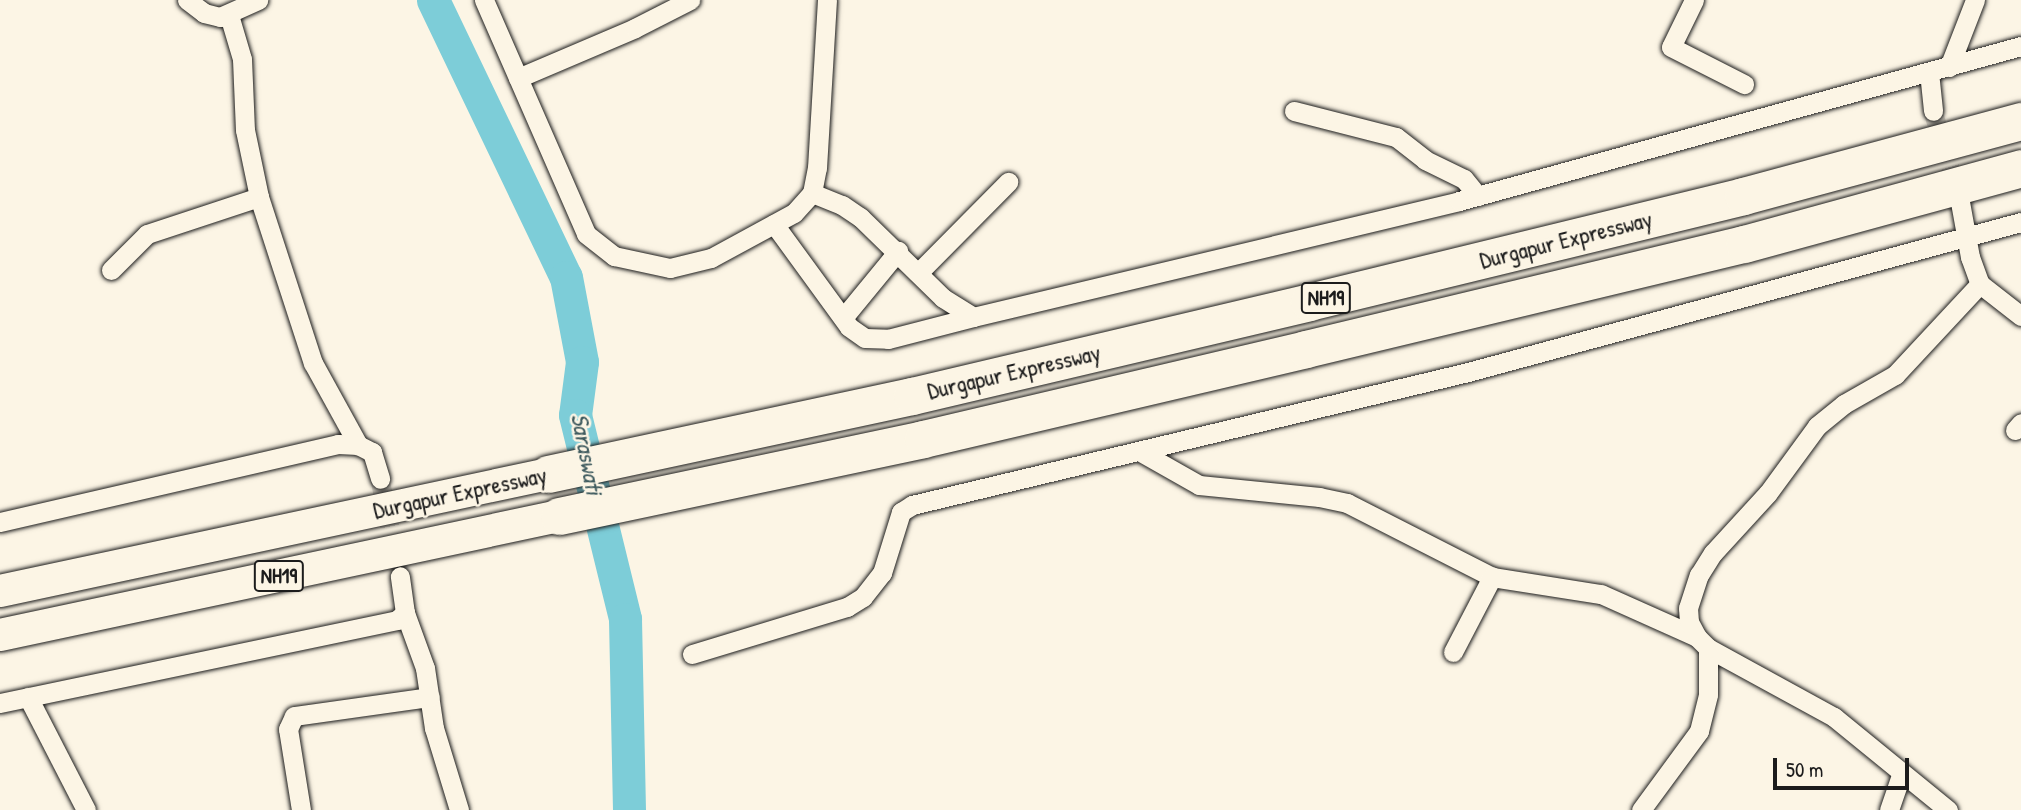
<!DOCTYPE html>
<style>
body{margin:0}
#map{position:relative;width:2021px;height:810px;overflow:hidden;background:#fcf5e5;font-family:"Patrick Hand",sans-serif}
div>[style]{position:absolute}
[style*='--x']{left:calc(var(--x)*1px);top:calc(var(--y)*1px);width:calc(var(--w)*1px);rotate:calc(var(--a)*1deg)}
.river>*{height:33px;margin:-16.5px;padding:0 16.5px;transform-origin:16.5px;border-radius:16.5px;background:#7dcdd8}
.street-tunnel>*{height:19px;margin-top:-9.5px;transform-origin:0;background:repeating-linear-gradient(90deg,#dad4c7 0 19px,transparent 0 29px)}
.roads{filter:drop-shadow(0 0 2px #1c1c1c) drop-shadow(0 0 2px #1c1c1c)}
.street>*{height:19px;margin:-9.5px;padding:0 9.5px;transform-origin:9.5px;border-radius:9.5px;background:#fcf5e5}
.primary>*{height:32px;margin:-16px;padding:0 16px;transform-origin:16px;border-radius:16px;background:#fcf5e5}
.highway>*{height:37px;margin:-18.5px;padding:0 18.5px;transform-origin:18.5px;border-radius:18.5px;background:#fcf5e5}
span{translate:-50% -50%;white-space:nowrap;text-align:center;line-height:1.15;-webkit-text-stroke:5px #fcf5e5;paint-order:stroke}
.shield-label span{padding:2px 5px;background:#fcf5e5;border:2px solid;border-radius:5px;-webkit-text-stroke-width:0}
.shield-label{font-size:21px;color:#1c1c1c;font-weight:700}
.street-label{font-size:23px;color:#1c1c1c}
.water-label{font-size:24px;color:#3e5a5e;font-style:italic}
.scale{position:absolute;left:1773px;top:758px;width:136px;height:32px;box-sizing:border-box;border:4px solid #1c1c1c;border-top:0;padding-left:9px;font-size:21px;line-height:24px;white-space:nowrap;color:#1c1c1c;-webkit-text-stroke:5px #fcf5e5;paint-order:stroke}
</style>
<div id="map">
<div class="river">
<div style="--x:433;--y:0;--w:307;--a:64.4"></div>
<div style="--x:566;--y:277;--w:86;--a:79.3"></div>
<div style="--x:582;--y:362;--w:53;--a:97.5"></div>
<div style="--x:575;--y:415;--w:210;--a:76.2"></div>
<div style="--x:625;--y:619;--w:191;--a:88.8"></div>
</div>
<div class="street-tunnel">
<div style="--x:1933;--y:111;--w:84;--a:73.3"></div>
<div style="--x:380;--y:479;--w:84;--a:78.3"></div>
</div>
<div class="roads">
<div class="street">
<div style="--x:187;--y:0;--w:21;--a:37"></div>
<div style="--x:204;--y:13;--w:16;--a:14"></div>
<div style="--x:220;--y:17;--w:42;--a:-24.1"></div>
<div style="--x:484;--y:0;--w:255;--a:66.4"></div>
<div style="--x:586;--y:234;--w:36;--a:38"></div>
<div style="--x:614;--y:256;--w:57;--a:12.1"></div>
<div style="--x:670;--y:268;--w:42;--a:-13.7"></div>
<div style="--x:711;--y:258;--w:94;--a:-28.5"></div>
<div style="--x:794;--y:213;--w:27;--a:-48"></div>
<div style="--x:812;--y:193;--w:25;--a:-79"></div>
<div style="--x:817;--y:168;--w:168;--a:-86.6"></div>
<div style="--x:1694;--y:0;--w:52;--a:116.1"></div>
<div style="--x:1671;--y:47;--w:82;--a:26.9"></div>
<div style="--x:229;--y:15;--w:46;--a:73.5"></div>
<div style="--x:242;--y:59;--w:71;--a:87.6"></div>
<div style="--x:245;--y:130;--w:68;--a:78.2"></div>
<div style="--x:259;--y:197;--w:175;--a:72"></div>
<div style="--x:313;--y:363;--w:94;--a:61.2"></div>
<div style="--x:1949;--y:67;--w:72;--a:-68.8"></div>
<div style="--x:1929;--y:72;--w:39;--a:84"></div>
<div style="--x:518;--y:78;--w:127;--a:-23.1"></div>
<div style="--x:635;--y:28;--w:62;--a:-27"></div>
<div style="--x:1294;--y:111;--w:105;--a:14.3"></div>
<div style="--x:1396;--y:137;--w:37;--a:38"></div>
<div style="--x:1425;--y:160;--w:43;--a:26"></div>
<div style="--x:1464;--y:179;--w:22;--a:51"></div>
<div style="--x:812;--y:193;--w:32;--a:22"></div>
<div style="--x:842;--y:205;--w:22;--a:34"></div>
<div style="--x:860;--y:217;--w:116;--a:44.3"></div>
<div style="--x:943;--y:298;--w:36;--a:32"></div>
<div style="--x:973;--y:317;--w:500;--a:-13.4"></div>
<div style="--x:1459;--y:201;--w:583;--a:-15.42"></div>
<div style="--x:1960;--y:202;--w:56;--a:79.7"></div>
<div style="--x:1970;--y:257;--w:29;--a:70"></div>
<div style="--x:1980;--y:284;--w:52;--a:38"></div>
<div style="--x:774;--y:224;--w:127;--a:53.9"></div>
<div style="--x:849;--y:327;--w:19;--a:35"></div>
<div style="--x:865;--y:338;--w:23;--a:2"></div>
<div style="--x:888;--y:339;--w:88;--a:-14.5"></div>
<div style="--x:111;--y:270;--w:51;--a:-45"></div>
<div style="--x:147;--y:234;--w:118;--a:-18.3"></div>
<div style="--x:919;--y:272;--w:127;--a:-45.3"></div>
<div style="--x:843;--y:318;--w:87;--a:-50.6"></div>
<div style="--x:2015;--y:430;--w:9;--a:-49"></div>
<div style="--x:1139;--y:451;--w:69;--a:29.5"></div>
<div style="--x:1199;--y:485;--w:121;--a:5.7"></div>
<div style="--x:1319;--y:497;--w:29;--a:12"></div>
<div style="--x:1347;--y:503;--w:163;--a:27"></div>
<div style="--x:1492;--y:577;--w:110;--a:8.9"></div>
<div style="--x:1601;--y:594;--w:105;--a:24.1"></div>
<div style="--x:0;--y:522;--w:347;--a:-13"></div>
<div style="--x:338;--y:444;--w:20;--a:3"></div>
<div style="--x:358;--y:445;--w:16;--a:27"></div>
<div style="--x:372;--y:452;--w:28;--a:73"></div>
<div style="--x:405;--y:613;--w:59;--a:70"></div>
<div style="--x:425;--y:668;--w:61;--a:81.5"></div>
<div style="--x:434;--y:728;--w:86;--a:73"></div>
<div style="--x:1453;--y:652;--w:85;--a:-62.5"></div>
<div style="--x:692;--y:654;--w:162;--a:-16.9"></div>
<div style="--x:847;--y:607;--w:19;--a:-32"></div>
<div style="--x:863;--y:597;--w:31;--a:-52"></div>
<div style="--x:882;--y:573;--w:64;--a:-72.7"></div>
<div style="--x:901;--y:512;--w:13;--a:-32"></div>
<div style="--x:912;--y:505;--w:572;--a:-13.45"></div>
<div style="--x:1468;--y:372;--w:573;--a:-15.18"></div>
<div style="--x:28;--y:697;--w:127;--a:62.8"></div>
<div style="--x:0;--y:703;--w:406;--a:-11.8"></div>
<div style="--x:397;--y:620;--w:11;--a:-41"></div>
<div style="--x:405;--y:613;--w:37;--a:-98"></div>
<div style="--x:301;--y:810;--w:82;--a:-99.1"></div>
<div style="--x:288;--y:729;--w:14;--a:-65"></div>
<div style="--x:294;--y:716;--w:137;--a:-8"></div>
<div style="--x:1641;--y:810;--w:98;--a:-53.7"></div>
<div style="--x:1699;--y:731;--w:38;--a:-76"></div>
<div style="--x:1708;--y:694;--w:46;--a:-90"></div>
<div style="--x:1889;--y:810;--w:39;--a:-71"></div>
<div style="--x:1948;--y:810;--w:147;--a:-140.8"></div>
<div style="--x:1834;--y:717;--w:144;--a:-151.3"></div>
<div style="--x:1708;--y:648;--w:16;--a:-135"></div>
<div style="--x:1697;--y:637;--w:17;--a:-118"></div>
<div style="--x:1689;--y:622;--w:14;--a:-94"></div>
<div style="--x:1688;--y:608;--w:35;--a:-72"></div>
<div style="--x:1699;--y:575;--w:26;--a:-58"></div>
<div style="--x:1713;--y:553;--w:81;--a:-47.5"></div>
<div style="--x:1768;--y:493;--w:83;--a:-53.8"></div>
<div style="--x:1817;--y:426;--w:35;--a:-39"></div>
<div style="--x:1844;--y:404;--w:59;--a:-29.6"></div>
<div style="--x:1895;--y:375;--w:125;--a:-47"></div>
</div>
<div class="primary">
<div style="--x:0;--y:591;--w:560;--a:-12.05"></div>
<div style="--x:0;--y:635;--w:572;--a:-12.02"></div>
</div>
<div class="highway">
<div style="--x:548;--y:474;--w:372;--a:-12.1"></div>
<div style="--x:912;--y:396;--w:408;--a:-13.3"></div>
<div style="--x:1309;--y:302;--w:447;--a:-13.7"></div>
<div style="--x:1743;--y:196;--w:288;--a:-15.1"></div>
<div style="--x:559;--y:516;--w:372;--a:-11.9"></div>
<div style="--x:923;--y:439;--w:393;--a:-13.2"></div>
<div style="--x:1306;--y:349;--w:450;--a:-13.5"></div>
<div style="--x:1744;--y:244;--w:287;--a:-15.3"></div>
</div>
</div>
<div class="shield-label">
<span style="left:1326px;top:298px">NH19</span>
<span style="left:279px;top:576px">NH19</span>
</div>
<div class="street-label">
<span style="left:1566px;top:240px;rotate:-14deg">Durgapur Expressway</span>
<span style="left:1014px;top:372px;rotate:-13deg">Durgapur Expressway</span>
<span style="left:460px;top:493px;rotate:-12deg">Durgapur Expressway</span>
</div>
<div class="water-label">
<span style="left:587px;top:454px;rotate:79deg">Saraswati</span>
</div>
<div class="scale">50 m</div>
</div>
